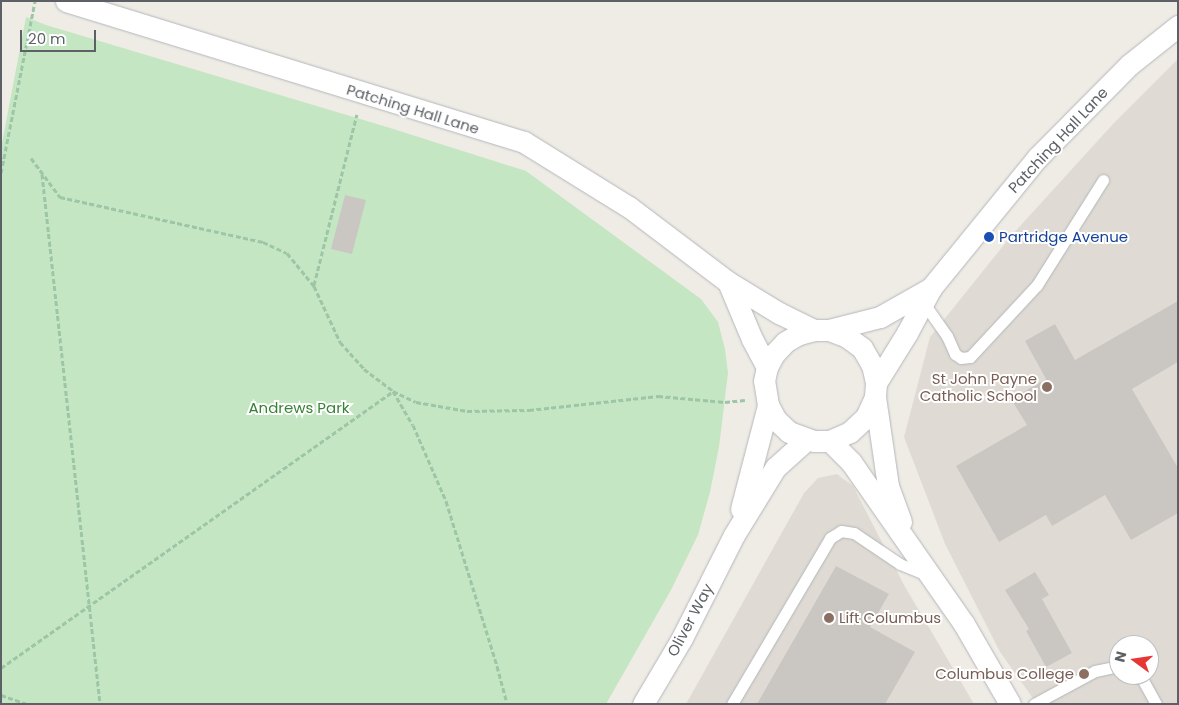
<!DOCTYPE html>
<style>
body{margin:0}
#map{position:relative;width:1179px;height:705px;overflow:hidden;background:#efece6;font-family:Poppins,sans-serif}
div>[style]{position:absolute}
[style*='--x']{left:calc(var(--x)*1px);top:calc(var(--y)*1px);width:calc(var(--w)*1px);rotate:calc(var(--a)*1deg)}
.education>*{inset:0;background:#dfdbd4}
.green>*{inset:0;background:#c5e6c3}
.building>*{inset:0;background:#cac7c3}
.path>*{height:3px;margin-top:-1.5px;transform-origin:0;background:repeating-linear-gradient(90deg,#9cc6a6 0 5px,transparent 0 7.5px)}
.roads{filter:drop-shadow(0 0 1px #b3b6ba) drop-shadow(0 0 1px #b3b6ba)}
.lane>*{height:11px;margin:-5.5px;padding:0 5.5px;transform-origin:5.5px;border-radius:5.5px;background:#fff}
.street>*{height:21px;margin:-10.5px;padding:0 10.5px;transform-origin:10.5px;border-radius:10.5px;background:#fff}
.dots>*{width:14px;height:14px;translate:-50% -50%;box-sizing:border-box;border:2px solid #fff;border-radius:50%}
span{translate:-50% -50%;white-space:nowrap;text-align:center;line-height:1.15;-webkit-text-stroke:4px #fff;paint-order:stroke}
.street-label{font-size:15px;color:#5d6166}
.transit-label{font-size:15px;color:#164399}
.left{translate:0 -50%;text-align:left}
.education-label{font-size:15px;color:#785e54}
.right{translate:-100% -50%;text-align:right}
.park-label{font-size:15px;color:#388337}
.frame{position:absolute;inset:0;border:2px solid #5d6166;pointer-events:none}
.north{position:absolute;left:1109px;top:635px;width:50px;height:50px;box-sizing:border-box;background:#fff;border:1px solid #bec0c2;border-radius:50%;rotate:284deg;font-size:14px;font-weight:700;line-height:20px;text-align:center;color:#5d6166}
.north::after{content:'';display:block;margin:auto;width:18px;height:22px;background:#e53835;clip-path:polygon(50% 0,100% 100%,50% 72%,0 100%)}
.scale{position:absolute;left:20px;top:30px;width:76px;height:22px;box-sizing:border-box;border:2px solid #5d6166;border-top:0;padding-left:6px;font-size:15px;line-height:18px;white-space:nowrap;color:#5d6166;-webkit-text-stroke:4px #fff;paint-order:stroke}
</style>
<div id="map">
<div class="education">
<div style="clip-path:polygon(evenodd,1178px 59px,1178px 704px,1037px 704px,1000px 652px,945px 544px,904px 437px,930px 337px,1011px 236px,1113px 124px,1178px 59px,1119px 645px,1149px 645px,1149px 675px,1119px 675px,1119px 645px)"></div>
<div style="clip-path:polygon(837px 474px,853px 486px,904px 585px,974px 704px,686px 704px,804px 493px,818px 478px)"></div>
</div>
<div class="green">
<div style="clip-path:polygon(26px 17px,46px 25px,387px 127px,526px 171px,701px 299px,718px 322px,725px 349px,728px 373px,719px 447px,710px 492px,698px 535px,671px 590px,606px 704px,1px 704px,1px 148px)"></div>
</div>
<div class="building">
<div style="clip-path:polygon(345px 195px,366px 200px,352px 254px,331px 249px)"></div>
<div style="clip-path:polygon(1178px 301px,1178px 362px,1132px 389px,1178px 468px,1178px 513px,1131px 540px,1105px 495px,1052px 526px,1046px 515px,999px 542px,956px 466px,1027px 425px,1011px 399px,1046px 379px,1025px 341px,1055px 324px,1075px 360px)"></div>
<div style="clip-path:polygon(836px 566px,889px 594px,870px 627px,915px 652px,885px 704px,757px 704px)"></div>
<div style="clip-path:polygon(1035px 572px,1049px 595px,1042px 599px,1072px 653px,1046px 667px,1026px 631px,1029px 629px,1005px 590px)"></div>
</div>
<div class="path">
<div style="--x:31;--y:158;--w:49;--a:53.4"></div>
<div style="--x:60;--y:197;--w:208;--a:12.5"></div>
<div style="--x:263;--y:242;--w:26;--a:25"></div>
<div style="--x:287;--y:253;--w:43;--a:50.7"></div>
<div style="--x:314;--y:286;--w:62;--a:65.1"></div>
<div style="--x:340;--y:342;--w:36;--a:48"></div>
<div style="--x:364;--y:369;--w:36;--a:37"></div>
<div style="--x:393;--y:391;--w:25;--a:26"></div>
<div style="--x:416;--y:402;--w:52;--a:10"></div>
<div style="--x:467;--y:411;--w:62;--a:-0.9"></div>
<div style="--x:529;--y:410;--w:130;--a:-6.2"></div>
<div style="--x:658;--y:396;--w:67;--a:5.1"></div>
<div style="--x:725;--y:402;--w:20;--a:-6"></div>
<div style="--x:1;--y:173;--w:175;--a:-78.8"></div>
<div style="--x:42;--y:174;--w:533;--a:83.75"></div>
<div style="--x:314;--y:285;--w:176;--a:-75.9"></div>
<div style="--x:1;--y:668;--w:480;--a:-35.2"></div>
<div style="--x:393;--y:391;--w:39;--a:60"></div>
<div style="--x:413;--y:425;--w:83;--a:66.5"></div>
<div style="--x:446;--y:501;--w:173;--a:72.8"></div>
<div style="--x:497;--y:666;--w:39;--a:75"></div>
<div style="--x:1;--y:695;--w:28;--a:19"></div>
</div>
<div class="roads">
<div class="lane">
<div style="--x:923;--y:302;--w:42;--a:54.8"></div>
<div style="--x:947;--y:336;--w:20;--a:66"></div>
<div style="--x:955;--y:354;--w:7;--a:34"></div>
<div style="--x:961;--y:358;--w:9;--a:-6"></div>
<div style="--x:970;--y:357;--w:98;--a:-47.1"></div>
<div style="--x:1037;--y:285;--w:124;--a:-57.8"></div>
<div style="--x:1140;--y:675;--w:33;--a:61"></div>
<div style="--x:732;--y:704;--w:193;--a:-59.4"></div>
<div style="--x:830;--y:538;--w:13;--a:-32"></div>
<div style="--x:841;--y:531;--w:13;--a:9"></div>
<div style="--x:854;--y:533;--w:55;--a:34"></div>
<div style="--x:900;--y:564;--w:29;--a:22"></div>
<div style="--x:1034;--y:704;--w:69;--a:-28.4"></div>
<div style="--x:1095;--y:671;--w:25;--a:-12"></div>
</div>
<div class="street">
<div style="--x:66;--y:1;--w:479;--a:17.1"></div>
<div style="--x:524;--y:142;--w:123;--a:31.8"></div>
<div style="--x:629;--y:207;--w:124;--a:37.1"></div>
<div style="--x:728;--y:282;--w:60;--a:31.3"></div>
<div style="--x:779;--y:313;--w:39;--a:26"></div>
<div style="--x:728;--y:282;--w:62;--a:67.2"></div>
<div style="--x:752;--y:339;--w:32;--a:62"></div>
<div style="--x:829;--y:330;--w:19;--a:21"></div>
<div style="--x:847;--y:337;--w:19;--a:36"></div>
<div style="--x:862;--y:348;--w:20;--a:60"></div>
<div style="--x:872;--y:365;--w:18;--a:77"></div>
<div style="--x:876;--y:383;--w:14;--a:94"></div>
<div style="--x:875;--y:397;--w:22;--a:114"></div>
<div style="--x:866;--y:417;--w:22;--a:137"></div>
<div style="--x:850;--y:432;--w:22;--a:156"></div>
<div style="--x:830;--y:441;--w:16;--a:180"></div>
<div style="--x:814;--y:441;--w:27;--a:-160"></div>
<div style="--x:789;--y:432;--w:18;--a:-137"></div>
<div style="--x:776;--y:420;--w:17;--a:-118"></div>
<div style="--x:768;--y:405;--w:24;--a:-99"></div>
<div style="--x:764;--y:381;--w:14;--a:-78"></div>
<div style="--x:767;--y:367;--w:15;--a:-62"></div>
<div style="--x:774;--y:354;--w:16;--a:-47"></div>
<div style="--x:785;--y:342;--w:16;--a:-30"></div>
<div style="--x:799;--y:334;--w:16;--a:-15"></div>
<div style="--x:814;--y:330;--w:15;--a:0"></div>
<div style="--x:829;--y:330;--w:53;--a:-14.3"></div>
<div style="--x:880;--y:317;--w:59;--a:-29.6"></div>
<div style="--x:876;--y:383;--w:59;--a:-58.2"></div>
<div style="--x:907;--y:333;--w:51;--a:-61.9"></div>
<div style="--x:931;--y:288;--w:168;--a:-50.8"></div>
<div style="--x:1037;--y:158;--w:131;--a:-45.3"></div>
<div style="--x:1129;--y:65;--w:63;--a:-38.5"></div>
<div style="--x:875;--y:397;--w:90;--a:81.7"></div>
<div style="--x:888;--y:486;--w:38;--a:70"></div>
<div style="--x:830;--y:441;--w:30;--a:45"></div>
<div style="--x:851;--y:462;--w:198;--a:55.1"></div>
<div style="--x:964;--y:624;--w:92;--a:60.1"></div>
<div style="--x:741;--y:509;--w:107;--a:-75.4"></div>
<div style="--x:643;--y:704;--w:77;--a:-59.4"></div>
<div style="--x:682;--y:638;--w:115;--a:-63.2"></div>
<div style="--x:734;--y:535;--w:79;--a:-58.5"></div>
<div style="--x:775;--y:468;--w:42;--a:-42.1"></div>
</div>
</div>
<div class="dots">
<div style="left:989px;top:237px;background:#1a4fb4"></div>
<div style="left:1047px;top:387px;background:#8d6e63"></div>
<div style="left:829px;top:618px;background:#8d6e63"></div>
<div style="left:1084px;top:674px;background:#8d6e63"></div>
</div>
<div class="street-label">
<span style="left:413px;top:109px;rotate:17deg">Patching Hall Lane</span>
<span style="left:1058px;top:140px;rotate:-47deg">Patching Hall Lane</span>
<span style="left:690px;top:620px;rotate:-62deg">Oliver Way</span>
</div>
<div class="transit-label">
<span class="left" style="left:999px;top:237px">Partridge Avenue</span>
</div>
<div class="education-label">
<span class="right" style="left:1037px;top:387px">St John Payne<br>Catholic School</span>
<span class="left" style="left:839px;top:618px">Lift Columbus</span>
<span class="right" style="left:1074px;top:674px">Columbus College</span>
</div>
<div class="park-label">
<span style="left:299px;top:408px">Andrews Park</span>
</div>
<div class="frame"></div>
<div class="north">N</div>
<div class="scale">20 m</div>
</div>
